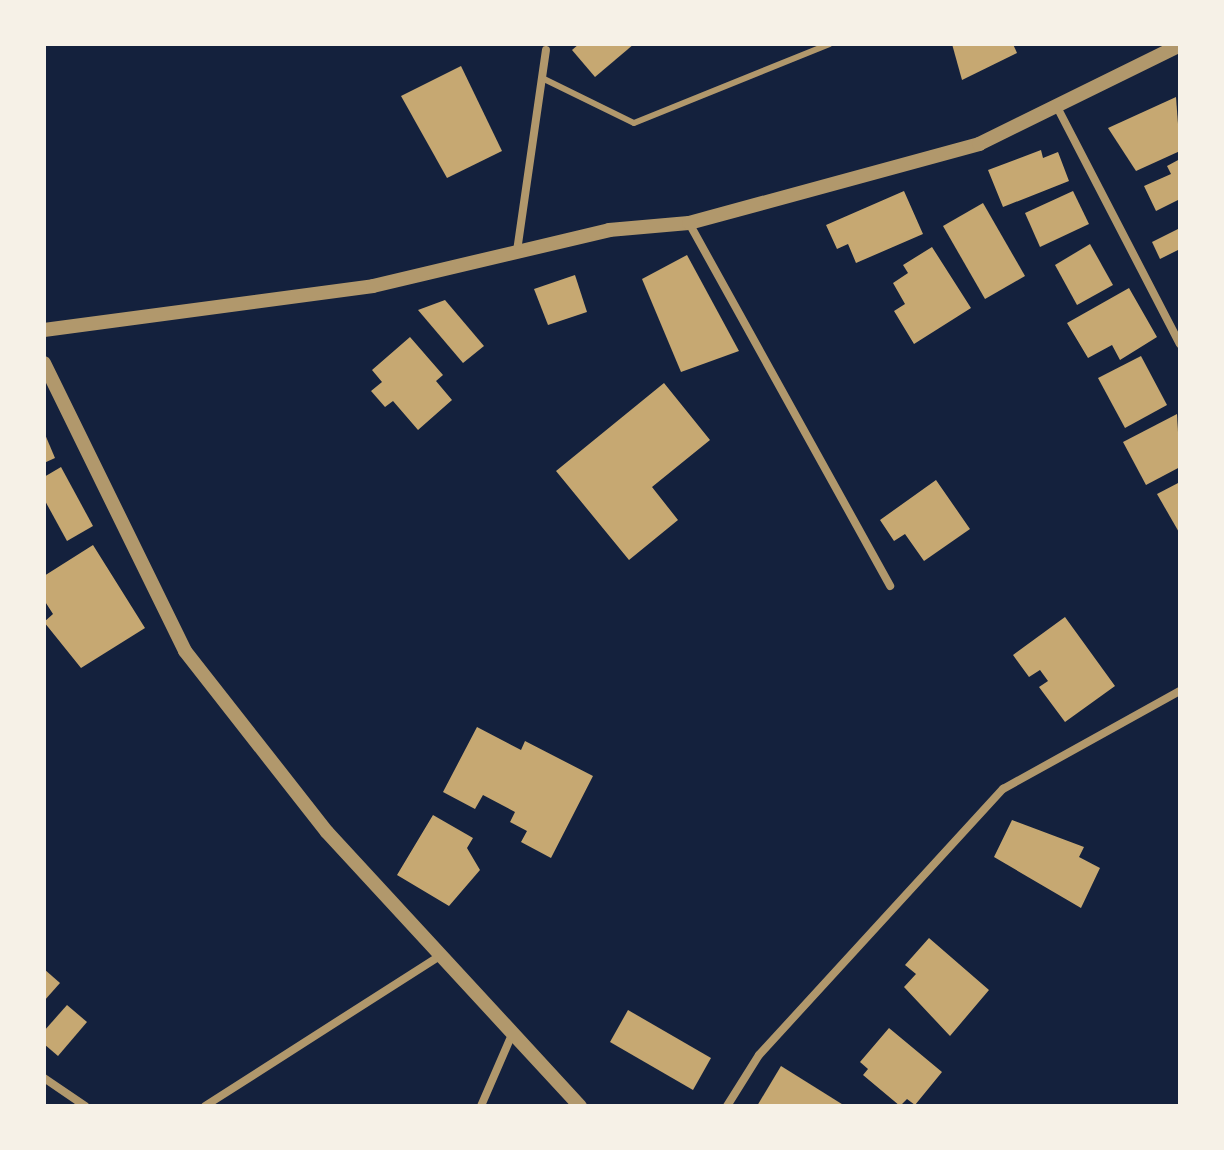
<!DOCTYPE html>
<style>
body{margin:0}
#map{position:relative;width:1224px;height:1150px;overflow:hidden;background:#14213d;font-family:"DM Sans",sans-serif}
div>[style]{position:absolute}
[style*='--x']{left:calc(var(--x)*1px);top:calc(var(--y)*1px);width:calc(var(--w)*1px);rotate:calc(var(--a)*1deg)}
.building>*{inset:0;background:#c6a872}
.service>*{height:6px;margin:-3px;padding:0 3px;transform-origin:3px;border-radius:3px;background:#b1986c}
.minor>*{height:8px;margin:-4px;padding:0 4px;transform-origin:4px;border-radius:4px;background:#b1986c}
.tertiary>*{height:14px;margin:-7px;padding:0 7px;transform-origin:7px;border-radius:7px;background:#b1986c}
span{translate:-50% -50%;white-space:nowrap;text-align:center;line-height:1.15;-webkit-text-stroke:7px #f6f1e7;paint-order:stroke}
.frame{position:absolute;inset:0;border:46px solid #f6f1e7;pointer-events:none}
</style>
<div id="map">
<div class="building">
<div style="clip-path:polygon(579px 44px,634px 44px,595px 77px,572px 50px)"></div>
<div style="clip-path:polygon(952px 44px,1013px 44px,1017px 53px,962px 80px)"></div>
<div style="clip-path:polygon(461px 66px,502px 151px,447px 178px,401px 96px)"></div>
<div style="clip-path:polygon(1176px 97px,1180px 151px,1136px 171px,1108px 128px)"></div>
<div style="clip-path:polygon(1041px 150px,1043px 158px,1058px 152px,1069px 181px,1003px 207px,988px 170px)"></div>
<div style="clip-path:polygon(1180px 159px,1180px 199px,1156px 211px,1144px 186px,1171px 174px,1167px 166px)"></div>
<div style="clip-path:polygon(904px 191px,923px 234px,856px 263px,848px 244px,837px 249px,826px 225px)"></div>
<div style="clip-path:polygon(1073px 191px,1089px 224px,1040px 247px,1025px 213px)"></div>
<div style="clip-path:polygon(983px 203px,1025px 276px,985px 299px,943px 226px)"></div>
<div style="clip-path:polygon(1180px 228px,1180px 249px,1160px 259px,1152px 242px)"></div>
<div style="clip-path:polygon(1090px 244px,1113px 285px,1077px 305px,1055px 265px)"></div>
<div style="clip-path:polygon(932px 247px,971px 308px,914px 344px,894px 311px,905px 304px,893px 283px,908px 273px,903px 265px)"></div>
<div style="clip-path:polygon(687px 255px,739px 351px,681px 372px,642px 279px)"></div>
<div style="clip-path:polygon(575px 275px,587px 312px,548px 325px,534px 289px)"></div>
<div style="clip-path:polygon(1129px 288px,1157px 337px,1120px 360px,1112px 345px,1088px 358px,1067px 323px)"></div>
<div style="clip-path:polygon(445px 300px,484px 346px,463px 363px,418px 310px)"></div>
<div style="clip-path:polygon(410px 337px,443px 375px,436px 381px,452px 400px,418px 430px,393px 401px,385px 407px,371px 391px,382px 382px,372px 370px)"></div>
<div style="clip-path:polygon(1141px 356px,1167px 405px,1125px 428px,1098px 378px)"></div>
<div style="clip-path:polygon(664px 383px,710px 440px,652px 487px,678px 520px,629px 560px,556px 471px)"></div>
<div style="clip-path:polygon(1177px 414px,1180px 467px,1146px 485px,1123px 442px)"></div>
<div style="clip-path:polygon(44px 432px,55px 458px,44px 463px)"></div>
<div style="clip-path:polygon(61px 467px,93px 526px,67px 541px,44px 499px,44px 477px)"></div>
<div style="clip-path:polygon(936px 480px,970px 529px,924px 561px,905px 534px,894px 541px,880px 520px)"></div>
<div style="clip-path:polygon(1180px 482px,1180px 534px,1157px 494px)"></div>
<div style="clip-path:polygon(93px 545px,145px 628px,81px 668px,44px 622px,53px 614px,44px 600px,44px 576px)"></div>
<div style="clip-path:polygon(1065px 617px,1115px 686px,1065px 722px,1039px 687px,1048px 681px,1040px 670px,1029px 677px,1013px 655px)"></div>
<div style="clip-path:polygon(477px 727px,521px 750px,525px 741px,593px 776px,551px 858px,521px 842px,527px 831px,510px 822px,515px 812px,483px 795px,475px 809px,443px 792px)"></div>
<div style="clip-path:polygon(433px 815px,473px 838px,467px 848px,480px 870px,449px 906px,397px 875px)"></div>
<div style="clip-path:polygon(1012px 820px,1084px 847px,1079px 857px,1100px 868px,1081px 908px,994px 857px)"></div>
<div style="clip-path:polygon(929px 938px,989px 990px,950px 1036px,904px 987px,916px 974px,905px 965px)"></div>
<div style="clip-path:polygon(44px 969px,60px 983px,44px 1001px)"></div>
<div style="clip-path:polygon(67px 1005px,87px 1022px,58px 1056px,44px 1044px,44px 1031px)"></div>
<div style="clip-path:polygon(628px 1010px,711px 1058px,693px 1090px,610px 1042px)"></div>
<div style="clip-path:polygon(889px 1028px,942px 1072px,915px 1105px,907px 1099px,900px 1106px,863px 1075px,868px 1069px,860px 1062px)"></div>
<div style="clip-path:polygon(781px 1066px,845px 1106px,757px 1106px)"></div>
</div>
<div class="service">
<div style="--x:542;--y:78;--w:102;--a:26.1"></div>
<div style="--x:634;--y:123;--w:211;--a:-22"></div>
</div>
<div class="minor">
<div style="--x:1056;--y:105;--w:269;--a:62.6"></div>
<div style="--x:689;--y:223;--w:415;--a:61"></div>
<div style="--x:517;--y:251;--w:203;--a:-81.8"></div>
<div style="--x:44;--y:1078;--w:50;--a:34.3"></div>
<div style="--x:205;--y:1106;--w:277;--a:-32.6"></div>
<div style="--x:481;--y:1106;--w:73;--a:-66.6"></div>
<div style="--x:727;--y:1106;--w:60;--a:-57.9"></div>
<div style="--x:759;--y:1055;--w:361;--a:-47.5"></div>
<div style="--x:1003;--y:789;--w:202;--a:-29"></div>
</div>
<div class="tertiary">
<div style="--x:44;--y:330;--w:332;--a:-7.6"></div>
<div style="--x:373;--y:286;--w:243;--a:-13.3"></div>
<div style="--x:609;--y:230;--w:80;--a:-5"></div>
<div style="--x:689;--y:223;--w:301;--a:-15.2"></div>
<div style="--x:979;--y:144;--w:224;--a:-26.2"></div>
<div style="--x:44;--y:363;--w:321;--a:63.9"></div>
<div style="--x:185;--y:651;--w:230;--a:51.9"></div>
<div style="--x:327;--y:832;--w:373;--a:47.3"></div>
</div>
<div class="frame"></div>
</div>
